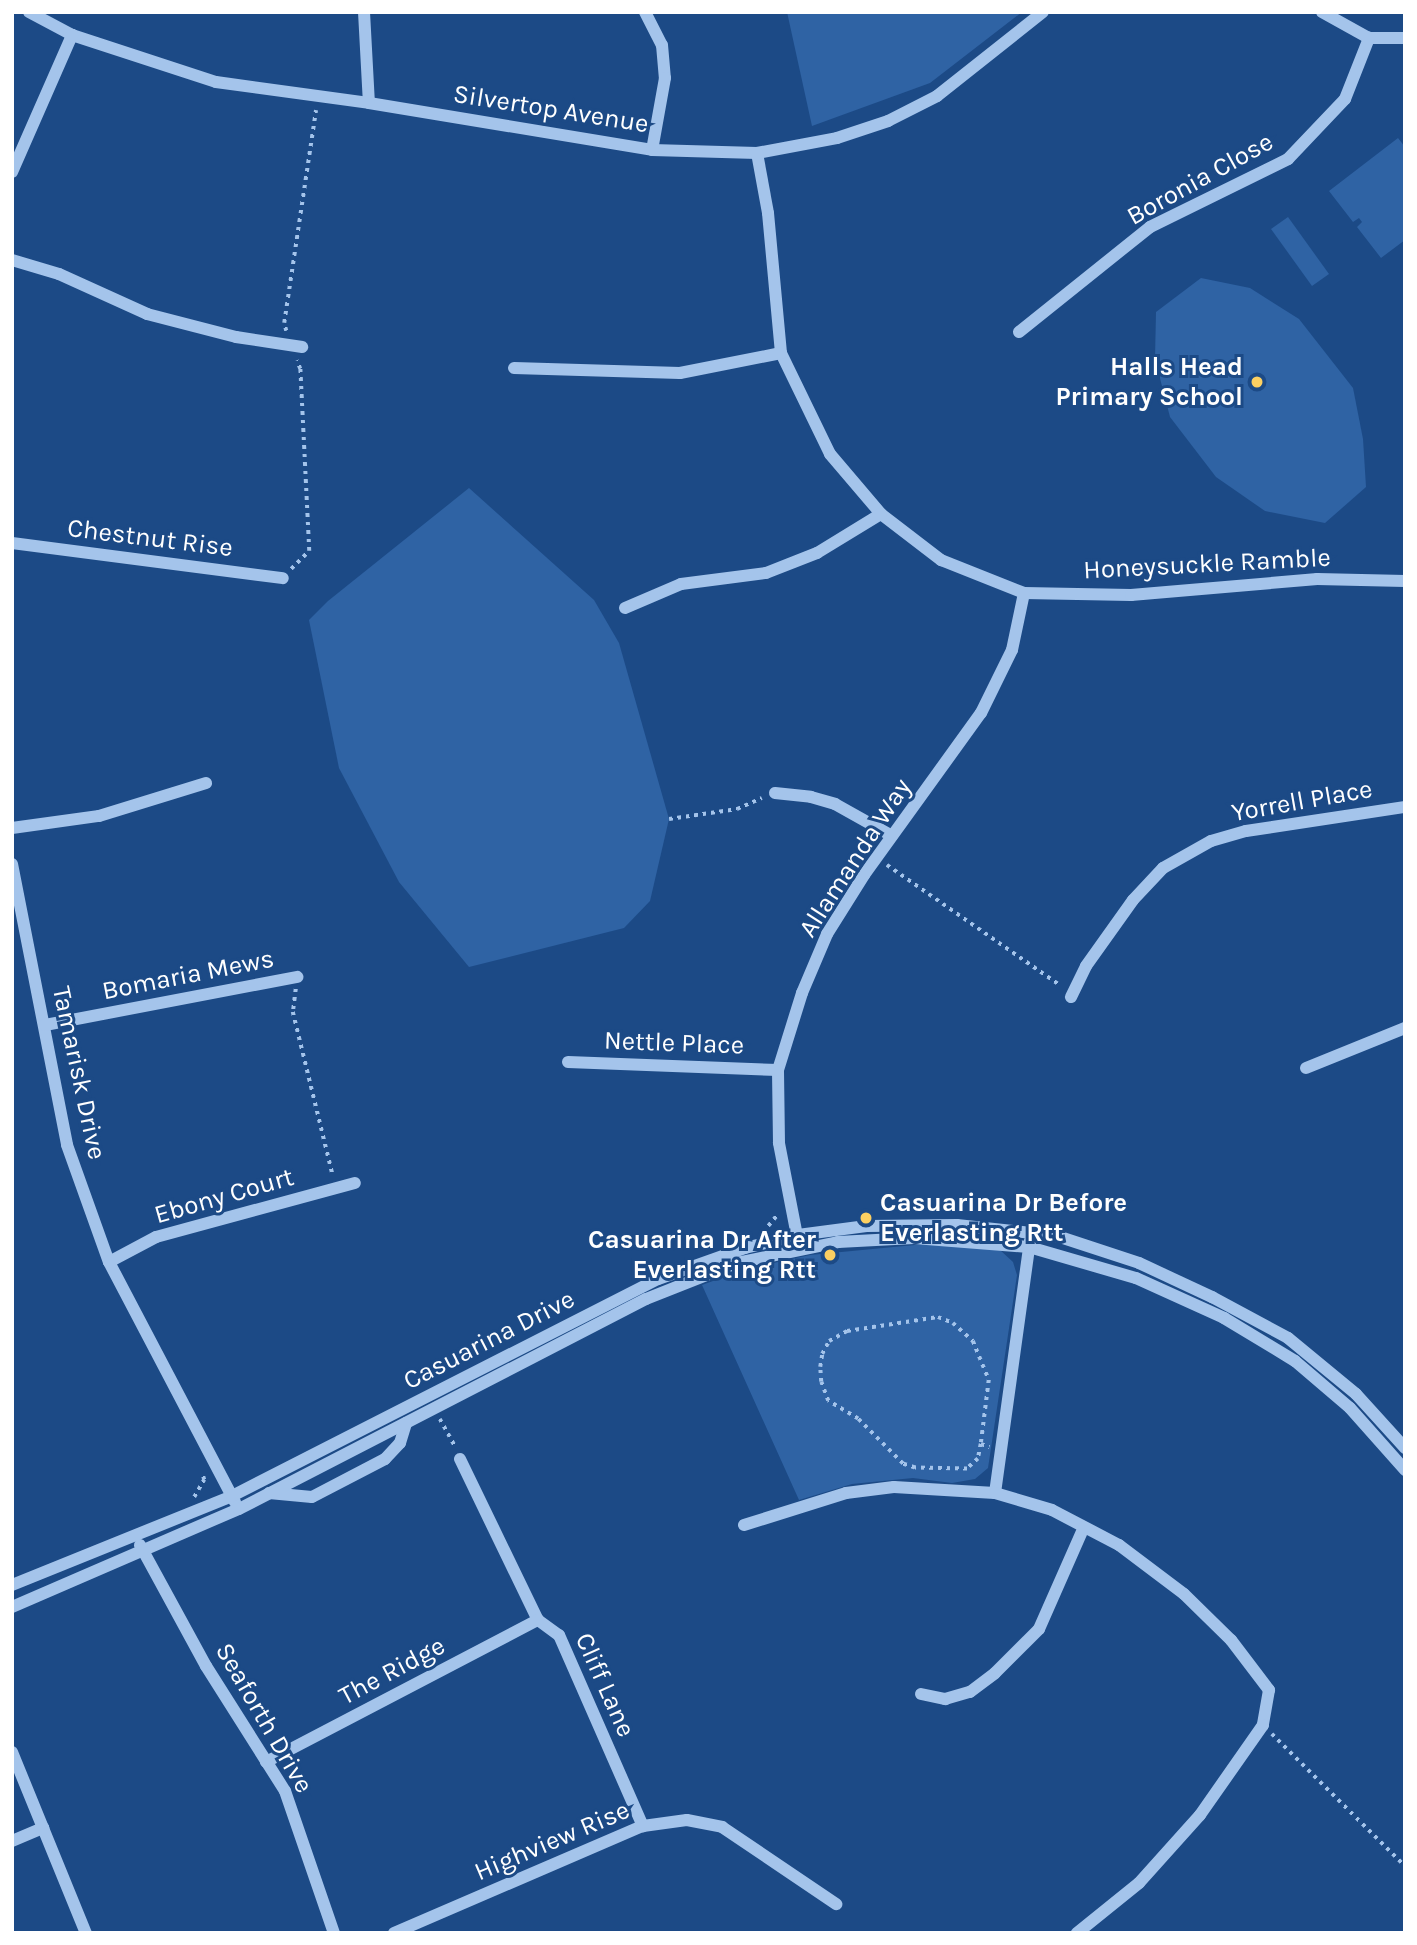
<!DOCTYPE html>
<style>
body{margin:0}
#map{position:relative;width:1417px;height:1945px;overflow:hidden;background:#1c4a86;font-family:Karla,sans-serif}
div>[style]{position:absolute}
[style*='--x']{left:calc(var(--x)*1px);top:calc(var(--y)*1px);width:calc(var(--w)*1px);rotate:calc(var(--a)*1deg)}
.green>*{inset:0;background:#2f63a4}
.path>*{height:3.5px;margin-top:-1.75px;transform-origin:0;background:repeating-linear-gradient(90deg,#a4c4eb 0 3.5px,transparent 0 8.5px)}
.minor>*{height:12px;margin:-6px;padding:0 6px;transform-origin:6px;border-radius:6px;background:#a4c4eb}
.dots>*{width:19px;height:19px;translate:-50% -50%;box-sizing:border-box;border:4px solid #1c4a86;border-radius:50%}
span{translate:-50% -50%;white-space:nowrap;text-align:center;line-height:1.15;-webkit-text-stroke:6px #1c4a86;paint-order:stroke}
.street-label{font-size:26px;color:#fff}
.poi-label{font-size:26px;color:#fff;font-weight:700}
.right{translate:-100% -50%;text-align:right}
.left{translate:0 -50%;text-align:left}
.frame{position:absolute;inset:0;border:14px solid #fff;pointer-events:none}
</style>
<div id="map">
<div class="green">
<div style="clip-path:polygon(787px 12px,1022px 12px,930px 83px,812px 126px)"></div>
<div style="clip-path:polygon(1398px 138px,1405px 147px,1405px 240px,1381px 258px,1357px 227px,1362px 222px,1359px 218px,1353px 222px,1329px 191px)"></div>
<div style="clip-path:polygon(1288px 217px,1329px 274px,1312px 286px,1271px 229px)"></div>
<div style="clip-path:polygon(1201px 278px,1250px 288px,1299px 319px,1353px 388px,1363px 439px,1366px 487px,1325px 523px,1265px 511px,1216px 477px,1170px 417px,1155px 359px,1156px 312px)"></div>
<div style="clip-path:polygon(469px 488px,594px 600px,619px 643px,669px 819px,650px 901px,624px 928px,469px 967px,399px 882px,339px 768px,309px 620px,328px 601px)"></div>
<div style="clip-path:polygon(925px 1244px,1000px 1250px,1013px 1262px,1017px 1275px,988px 1468px,975px 1479px,952px 1483px,913px 1478px,852px 1484px,799px 1500px,702px 1285px,746px 1269px,810px 1255px)"></div>
</div>
<div class="path">
<div style="--x:286;--y:331;--w:8;--a:-104"></div>
<div style="--x:284;--y:323;--w:215;--a:-81.5"></div>
<div style="--x:291;--y:569;--w:25;--a:-45"></div>
<div style="--x:309;--y:551;--w:182;--a:-92.8"></div>
<div style="--x:300;--y:369;--w:9;--a:-111"></div>
<div style="--x:669;--y:819;--w:69;--a:-8.4"></div>
<div style="--x:737;--y:809;--w:27;--a:-24"></div>
<div style="--x:887;--y:865;--w:212;--a:34.8"></div>
<div style="--x:296;--y:989;--w:23;--a:97"></div>
<div style="--x:293;--y:1012;--w:169;--a:76.3"></div>
<div style="--x:768;--y:1226;--w:16;--a:-50"></div>
<div style="--x:440;--y:1419;--w:31;--a:61"></div>
<div style="--x:981;--y:1444;--w:15;--a:101"></div>
<div style="--x:978;--y:1459;--w:15;--a:138"></div>
<div style="--x:967;--y:1469;--w:52;--a:-178.9"></div>
<div style="--x:915;--y:1468;--w:13;--a:-162"></div>
<div style="--x:903;--y:1464;--w:64;--a:-135"></div>
<div style="--x:858;--y:1419;--w:35;--a:-149"></div>
<div style="--x:828;--y:1401;--w:20;--a:-110"></div>
<div style="--x:821;--y:1382;--w:15;--a:-94"></div>
<div style="--x:820;--y:1367;--w:13;--a:-81"></div>
<div style="--x:822;--y:1354;--w:15;--a:-62"></div>
<div style="--x:829;--y:1341;--w:21;--a:-29"></div>
<div style="--x:847;--y:1331;--w:92;--a:-8.7"></div>
<div style="--x:938;--y:1317;--w:16;--a:22"></div>
<div style="--x:953;--y:1323;--w:27;--a:42"></div>
<div style="--x:973;--y:1341;--w:42;--a:67.7"></div>
<div style="--x:989;--y:1380;--w:64;--a:97.1"></div>
<div style="--x:981;--y:1444;--w:9;--a:21"></div>
<div style="--x:194;--y:1497;--w:20;--a:-60"></div>
<div style="--x:204;--y:1480;--w:7;--a:-106"></div>
<div style="--x:1272;--y:1734;--w:187;--a:44.8"></div>
</div>
<div class="minor">
<div style="--x:29;--y:12;--w:49;--a:28.1"></div>
<div style="--x:72;--y:35;--w:151;--a:18.1"></div>
<div style="--x:216;--y:82;--w:154;--a:7.8"></div>
<div style="--x:369;--y:103;--w:287;--a:9.4"></div>
<div style="--x:652;--y:150;--w:105;--a:1.6"></div>
<div style="--x:757;--y:153;--w:81;--a:-10.6"></div>
<div style="--x:837;--y:138;--w:54;--a:-18.4"></div>
<div style="--x:888;--y:121;--w:55;--a:-27"></div>
<div style="--x:937;--y:96;--w:135;--a:-38.4"></div>
<div style="--x:364;--y:12;--w:91;--a:86.9"></div>
<div style="--x:645;--y:12;--w:37;--a:63"></div>
<div style="--x:662;--y:45;--w:33;--a:85"></div>
<div style="--x:665;--y:78;--w:73;--a:100.2"></div>
<div style="--x:1322;--y:12;--w:54;--a:29"></div>
<div style="--x:1369;--y:38;--w:36;--a:0"></div>
<div style="--x:757;--y:153;--w:61;--a:79.6"></div>
<div style="--x:768;--y:213;--w:141;--a:84.7"></div>
<div style="--x:781;--y:353;--w:112;--a:64.1"></div>
<div style="--x:830;--y:454;--w:79;--a:49.6"></div>
<div style="--x:881;--y:514;--w:76;--a:37.5"></div>
<div style="--x:941;--y:560;--w:89;--a:21.7"></div>
<div style="--x:1024;--y:593;--w:107;--a:1.1"></div>
<div style="--x:1131;--y:595;--w:187;--a:-4.9"></div>
<div style="--x:1317;--y:579;--w:88;--a:1.3"></div>
<div style="--x:12;--y:172;--w:150;--a:-66.3"></div>
<div style="--x:12;--y:260;--w:49;--a:16.6"></div>
<div style="--x:59;--y:274;--w:97;--a:24.4"></div>
<div style="--x:147;--y:314;--w:92;--a:14.5"></div>
<div style="--x:236;--y:337;--w:67;--a:8.6"></div>
<div style="--x:1019;--y:332;--w:168;--a:-38.7"></div>
<div style="--x:1150;--y:227;--w:154;--a:-26.2"></div>
<div style="--x:1288;--y:159;--w:83;--a:-46.5"></div>
<div style="--x:1345;--y:99;--w:66;--a:-68.5"></div>
<div style="--x:514;--y:368;--w:166;--a:1.7"></div>
<div style="--x:680;--y:373;--w:103;--a:-11.2"></div>
<div style="--x:12;--y:543;--w:273;--a:7.4"></div>
<div style="--x:625;--y:608;--w:61;--a:-23.2"></div>
<div style="--x:681;--y:584;--w:86;--a:-7.4"></div>
<div style="--x:766;--y:573;--w:55;--a:-21.4"></div>
<div style="--x:817;--y:553;--w:75;--a:-31.4"></div>
<div style="--x:775;--y:793;--w:36;--a:6"></div>
<div style="--x:811;--y:797;--w:25;--a:16"></div>
<div style="--x:835;--y:804;--w:65;--a:29.3"></div>
<div style="--x:12;--y:828;--w:88;--a:-7.9"></div>
<div style="--x:99;--y:816;--w:112;--a:-17.1"></div>
<div style="--x:12;--y:864;--w:286;--a:78.9"></div>
<div style="--x:67;--y:1145;--w:124;--a:70.3"></div>
<div style="--x:109;--y:1262;--w:271;--a:62.3"></div>
<div style="--x:1071;--y:997;--w:34;--a:-64"></div>
<div style="--x:1086;--y:966;--w:81;--a:-54.5"></div>
<div style="--x:1133;--y:900;--w:44;--a:-46.8"></div>
<div style="--x:1163;--y:868;--w:55;--a:-29.4"></div>
<div style="--x:1211;--y:841;--w:36;--a:-16"></div>
<div style="--x:1246;--y:831;--w:161;--a:-8.6"></div>
<div style="--x:45;--y:1025;--w:257;--a:-10.8"></div>
<div style="--x:568;--y:1062;--w:210;--a:2.2"></div>
<div style="--x:1306;--y:1068;--w:107;--a:-22"></div>
<div style="--x:798;--y:1241;--w:100;--a:-101"></div>
<div style="--x:779;--y:1143;--w:73;--a:-90.8"></div>
<div style="--x:778;--y:1070;--w:81;--a:-72.7"></div>
<div style="--x:802;--y:993;--w:64;--a:-67"></div>
<div style="--x:827;--y:934;--w:70;--a:-57.9"></div>
<div style="--x:864;--y:875;--w:200;--a:-54.2"></div>
<div style="--x:981;--y:713;--w:70;--a:-63.8"></div>
<div style="--x:1012;--y:650;--w:58;--a:-78.1"></div>
<div style="--x:109;--y:1262;--w:53;--a:-28"></div>
<div style="--x:156;--y:1237;--w:206;--a:-15.2"></div>
<div style="--x:460;--y:1459;--w:179;--a:64.2"></div>
<div style="--x:538;--y:1620;--w:26;--a:36"></div>
<div style="--x:559;--y:1635;--w:209;--a:66.3"></div>
<div style="--x:269;--y:1493;--w:43;--a:5.3"></div>
<div style="--x:312;--y:1497;--w:82;--a:-27.5"></div>
<div style="--x:385;--y:1459;--w:22;--a:-47"></div>
<div style="--x:400;--y:1443;--w:21;--a:-73"></div>
<div style="--x:995;--y:1493;--w:255;--a:-82.1"></div>
<div style="--x:744;--y:1525;--w:107;--a:-17.4"></div>
<div style="--x:846;--y:1493;--w:48;--a:-7.1"></div>
<div style="--x:894;--y:1487;--w:101;--a:3.4"></div>
<div style="--x:995;--y:1493;--w:59;--a:16.6"></div>
<div style="--x:1052;--y:1510;--w:76;--a:27.6"></div>
<div style="--x:1119;--y:1545;--w:81;--a:37"></div>
<div style="--x:1184;--y:1594;--w:66;--a:44.4"></div>
<div style="--x:1231;--y:1640;--w:63;--a:52.8"></div>
<div style="--x:1269;--y:1690;--w:36;--a:100"></div>
<div style="--x:1263;--y:1725;--w:110;--a:125"></div>
<div style="--x:1200;--y:1815;--w:91;--a:131.9"></div>
<div style="--x:1139;--y:1883;--w:80;--a:141.1"></div>
<div style="--x:140;--y:1545;--w:138;--a:61.4"></div>
<div style="--x:206;--y:1666;--w:148;--a:57.7"></div>
<div style="--x:285;--y:1791;--w:150;--a:71"></div>
<div style="--x:12;--y:1585;--w:237;--a:-22"></div>
<div style="--x:232;--y:1496;--w:478;--a:-27"></div>
<div style="--x:658;--y:1279;--w:92;--a:-19.6"></div>
<div style="--x:745;--y:1248;--w:55;--a:-13.8"></div>
<div style="--x:798;--y:1235;--w:69;--a:-7.5"></div>
<div style="--x:866;--y:1226;--w:91;--a:-0.6"></div>
<div style="--x:957;--y:1225;--w:75;--a:6.1"></div>
<div style="--x:1032;--y:1233;--w:28;--a:8"></div>
<div style="--x:1060;--y:1237;--w:83;--a:18.2"></div>
<div style="--x:1139;--y:1263;--w:81;--a:25"></div>
<div style="--x:1212;--y:1297;--w:86;--a:28.3"></div>
<div style="--x:1288;--y:1338;--w:88;--a:39.5"></div>
<div style="--x:1356;--y:1394;--w:73;--a:47.8"></div>
<div style="--x:12;--y:1607;--w:247;--a:-23.4"></div>
<div style="--x:239;--y:1509;--w:458;--a:-27.3"></div>
<div style="--x:646;--y:1299;--w:98;--a:-21.6"></div>
<div style="--x:737;--y:1263;--w:103;--a:-11.7"></div>
<div style="--x:838;--y:1242;--w:76;--a:-3"></div>
<div style="--x:914;--y:1238;--w:115;--a:4.5"></div>
<div style="--x:1029;--y:1247;--w:111;--a:16.2"></div>
<div style="--x:1136;--y:1278;--w:97;--a:24.4"></div>
<div style="--x:1224;--y:1318;--w:83;--a:31.2"></div>
<div style="--x:1295;--y:1361;--w:72;--a:40.5"></div>
<div style="--x:1350;--y:1408;--w:83;--a:48.4"></div>
<div style="--x:921;--y:1694;--w:25;--a:12"></div>
<div style="--x:945;--y:1699;--w:26;--a:-16"></div>
<div style="--x:970;--y:1692;--w:31;--a:-37"></div>
<div style="--x:995;--y:1673;--w:62;--a:-45"></div>
<div style="--x:1039;--y:1629;--w:111;--a:-66.2"></div>
<div style="--x:12;--y:1752;--w:196;--a:67.8"></div>
<div style="--x:266;--y:1762;--w:307;--a:-27.6"></div>
<div style="--x:12;--y:1841;--w:34;--a:-23"></div>
<div style="--x:394;--y:1933;--w:271;--a:-23.3"></div>
<div style="--x:643;--y:1826;--w:44;--a:-7.8"></div>
<div style="--x:687;--y:1820;--w:36;--a:11"></div>
<div style="--x:722;--y:1827;--w:138;--a:34"></div>
</div>
<div class="dots">
<div style="left:1257px;top:382px;background:#fcd062"></div>
<div style="left:866px;top:1218px;background:#fcd062"></div>
<div style="left:830px;top:1255px;background:#fcd062"></div>
</div>
<div class="street-label">
<span style="left:551px;top:109px;rotate:9deg">Silvertop Avenue</span>
<span style="left:1200px;top:179px;rotate:-29deg">Boronia Close</span>
<span style="left:150px;top:538px;rotate:7deg">Chestnut Rise</span>
<span style="left:1207px;top:564px;rotate:-3deg">Honeysuckle Ramble</span>
<span style="left:1302px;top:801px;rotate:-10deg">Yorrell Place</span>
<span style="left:855px;top:858px;rotate:-57deg">Allamanda Way</span>
<span style="left:188px;top:975px;rotate:-11deg">Bomaria Mews</span>
<span style="left:674px;top:1043px;rotate:2deg">Nettle Place</span>
<span style="left:79px;top:1073px;rotate:78deg">Tamarisk Drive</span>
<span style="left:224px;top:1196px;rotate:-16deg">Ebony Court</span>
<span style="left:489px;top:1340px;rotate:-27deg">Casuarina Drive</span>
<span style="left:392px;top:1671px;rotate:-28deg">The Ridge</span>
<span style="left:605px;top:1685px;rotate:66deg">Cliff Lane</span>
<span style="left:264px;top:1718px;rotate:60deg">Seaforth Drive</span>
<span style="left:552px;top:1841px;rotate:-23deg">Highview Rise</span>
</div>
<div class="poi-label">
<span class="right" style="left:1243px;top:382px">Halls Head<br>Primary School</span>
<span class="left" style="left:880px;top:1218px">Casuarina Dr Before<br>Everlasting Rtt</span>
<span class="right" style="left:816px;top:1255px">Casuarina Dr After<br>Everlasting Rtt</span>
</div>
<div class="frame"></div>
</div>
